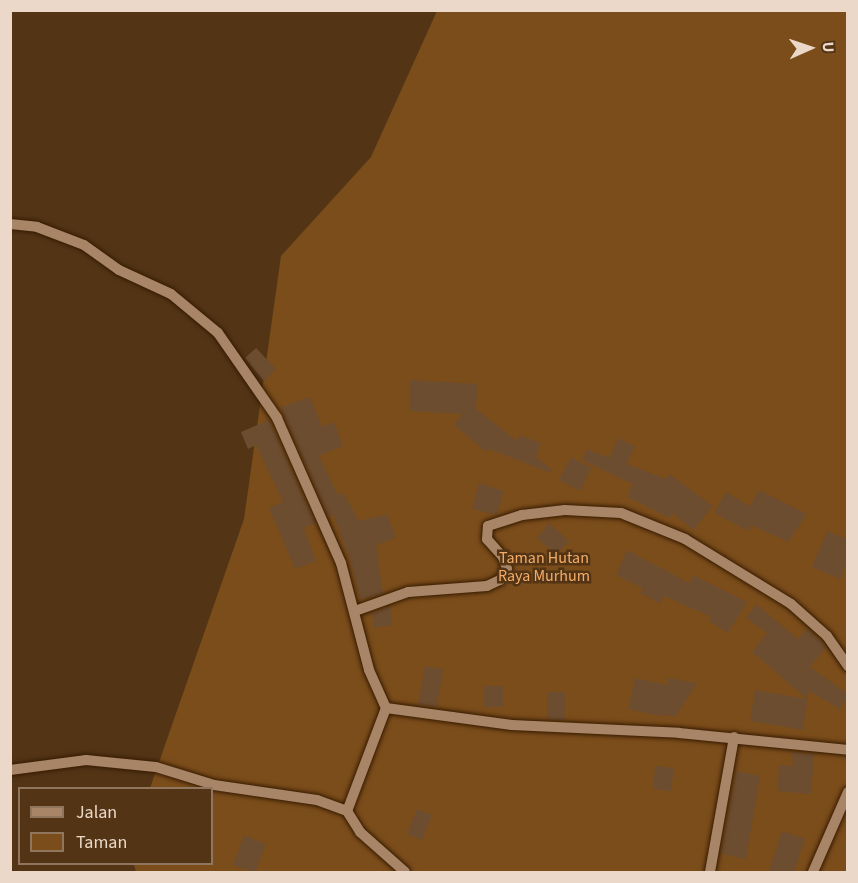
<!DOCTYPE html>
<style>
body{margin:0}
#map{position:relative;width:858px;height:883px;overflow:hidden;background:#533516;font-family:"Source Sans 3",sans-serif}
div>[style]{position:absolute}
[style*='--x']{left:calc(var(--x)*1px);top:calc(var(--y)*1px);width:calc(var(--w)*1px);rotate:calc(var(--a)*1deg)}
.green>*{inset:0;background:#7b4d1b}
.building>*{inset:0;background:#6d4d2f}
.roads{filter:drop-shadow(0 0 2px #371b00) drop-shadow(0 0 2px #371b00)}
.minor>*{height:10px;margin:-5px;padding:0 5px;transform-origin:5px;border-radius:5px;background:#a88566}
span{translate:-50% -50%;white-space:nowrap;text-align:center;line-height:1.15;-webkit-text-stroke:5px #533516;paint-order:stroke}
.park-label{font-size:16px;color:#f4ad69}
.frame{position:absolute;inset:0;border:12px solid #ebd8c8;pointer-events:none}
.legend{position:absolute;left:18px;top:787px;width:195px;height:78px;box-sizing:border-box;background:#533516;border:2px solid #90765d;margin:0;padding:8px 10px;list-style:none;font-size:18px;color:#ebd8c8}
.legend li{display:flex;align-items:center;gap:12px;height:30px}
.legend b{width:30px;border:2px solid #90765d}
.north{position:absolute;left:780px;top:18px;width:60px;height:60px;-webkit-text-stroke:4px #533516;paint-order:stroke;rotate:87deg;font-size:16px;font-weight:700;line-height:24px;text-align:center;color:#ebd8c8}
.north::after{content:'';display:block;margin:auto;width:21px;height:27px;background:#ebd8c8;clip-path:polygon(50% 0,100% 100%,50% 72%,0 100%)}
</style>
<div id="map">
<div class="green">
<div style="clip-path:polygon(437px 11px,847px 11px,847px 872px,136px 872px,134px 864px,212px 864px,212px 788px,150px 788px,244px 519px,281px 256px,371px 157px)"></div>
</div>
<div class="building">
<div style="clip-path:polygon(256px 348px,276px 369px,264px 381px,245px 358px)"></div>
<div style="clip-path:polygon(410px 380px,478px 384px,476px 409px,517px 441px,519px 435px,541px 443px,536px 457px,552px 470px,551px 473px,489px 449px,486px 452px,454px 425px,462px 414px,409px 411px)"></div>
<div style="clip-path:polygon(310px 397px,322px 427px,334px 422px,343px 446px,319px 456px,338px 495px,343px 492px,359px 521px,387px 514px,396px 538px,376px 545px,383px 593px,372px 597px,360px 599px,350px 559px,333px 515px,329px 517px,283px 414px,282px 407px)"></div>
<div style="clip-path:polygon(269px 420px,315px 523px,304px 528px,316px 561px,295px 569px,269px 508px,283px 502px,256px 445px,248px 449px,241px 432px)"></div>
<div style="clip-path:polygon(618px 438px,635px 446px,627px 464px,666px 479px,669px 474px,713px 506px,693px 530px,672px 513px,669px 518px,628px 497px,632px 484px,582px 460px,587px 449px,609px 458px)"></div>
<div style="clip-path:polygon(571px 457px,591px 468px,580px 491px,559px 480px)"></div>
<div style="clip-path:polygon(479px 483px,504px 491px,497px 515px,472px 509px)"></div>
<div style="clip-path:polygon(759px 490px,807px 514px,788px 542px,751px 525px,748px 531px,714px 513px,726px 492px,750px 506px)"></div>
<div style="clip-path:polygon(549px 523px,569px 541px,556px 555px,537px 538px)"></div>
<div style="clip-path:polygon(827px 531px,848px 540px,848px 559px,840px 579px,812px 567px)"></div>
<div style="clip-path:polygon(627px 550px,689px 583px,693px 575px,747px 602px,728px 633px,709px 621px,711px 617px,664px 596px,660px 604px,640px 593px,643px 588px,616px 575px)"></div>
<div style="clip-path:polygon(756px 604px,798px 639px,807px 628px,821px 641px,826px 647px,810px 667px,848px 694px,840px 709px,809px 691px,803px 730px,750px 721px,755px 690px,807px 699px,752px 652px,767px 633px,746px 618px)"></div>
<div style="clip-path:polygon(390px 606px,393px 625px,374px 628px,372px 613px)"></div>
<div style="clip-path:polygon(425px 666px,443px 669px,437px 707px,418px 705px)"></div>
<div style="clip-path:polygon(635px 678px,667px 685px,668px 678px,697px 683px,676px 716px,654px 715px,628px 709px)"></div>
<div style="clip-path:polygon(484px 686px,503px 686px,503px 707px,484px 707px)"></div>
<div style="clip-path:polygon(547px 692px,565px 692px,565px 720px,547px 719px)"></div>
<div style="clip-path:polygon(792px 752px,814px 754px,811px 794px,777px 791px,779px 765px,793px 766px)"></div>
<div style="clip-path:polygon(655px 766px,674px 768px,671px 791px,653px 789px)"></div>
<div style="clip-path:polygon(736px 771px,760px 776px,746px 859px,721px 854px)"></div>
<div style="clip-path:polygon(417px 809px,432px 815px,422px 840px,407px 834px)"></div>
<div style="clip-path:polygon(782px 831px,805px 839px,794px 873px,768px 873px)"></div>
<div style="clip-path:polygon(244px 835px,266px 844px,255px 873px,233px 865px)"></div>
</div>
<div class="roads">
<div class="minor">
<div style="--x:10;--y:224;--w:27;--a:6"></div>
<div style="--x:37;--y:227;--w:50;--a:21"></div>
<div style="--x:84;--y:245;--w:43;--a:35.5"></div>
<div style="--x:119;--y:270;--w:57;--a:24.8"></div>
<div style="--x:171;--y:294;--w:61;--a:39.7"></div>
<div style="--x:218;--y:333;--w:103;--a:55.2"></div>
<div style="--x:277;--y:418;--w:158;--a:66.2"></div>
<div style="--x:341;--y:563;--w:111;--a:75.3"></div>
<div style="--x:369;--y:670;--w:42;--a:65.9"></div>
<div style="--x:386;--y:708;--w:110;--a:110.7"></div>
<div style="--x:347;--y:811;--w:25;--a:58"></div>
<div style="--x:360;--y:832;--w:60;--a:41.6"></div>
<div style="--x:355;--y:611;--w:56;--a:-19.7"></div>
<div style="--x:408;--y:592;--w:79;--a:-4.3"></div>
<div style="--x:487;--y:586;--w:14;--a:-25"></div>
<div style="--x:500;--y:580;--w:13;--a:-58"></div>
<div style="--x:507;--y:569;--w:13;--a:-108"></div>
<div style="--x:503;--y:557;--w:24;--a:-132"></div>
<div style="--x:487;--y:539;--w:13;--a:-86"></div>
<div style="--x:488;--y:526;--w:36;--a:-18"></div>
<div style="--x:522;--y:515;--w:43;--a:-6.6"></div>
<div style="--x:565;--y:510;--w:56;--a:3.1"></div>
<div style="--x:621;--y:513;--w:69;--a:22.1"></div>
<div style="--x:685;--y:539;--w:124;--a:31.5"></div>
<div style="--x:791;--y:604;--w:48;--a:41.6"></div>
<div style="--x:827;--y:636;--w:37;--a:55"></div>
<div style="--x:386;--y:708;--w:127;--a:7.7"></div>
<div style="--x:512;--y:725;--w:167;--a:2.7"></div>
<div style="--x:679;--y:733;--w:170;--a:5.7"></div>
<div style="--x:10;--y:770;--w:77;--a:-7.5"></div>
<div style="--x:86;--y:760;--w:70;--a:5.7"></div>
<div style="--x:156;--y:767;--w:61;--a:17.2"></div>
<div style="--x:214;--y:785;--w:104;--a:8.3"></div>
<div style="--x:317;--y:800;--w:32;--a:20"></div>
<div style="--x:710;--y:872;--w:137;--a:-79.9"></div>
<div style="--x:813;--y:872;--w:87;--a:-66.4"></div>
</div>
</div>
<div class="park-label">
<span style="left:544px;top:567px">Taman Hutan<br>Raya Murhum</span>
</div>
<div class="frame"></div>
<ul class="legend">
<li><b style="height:8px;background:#a88566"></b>Jalan</li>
<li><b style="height:16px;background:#7b4d1b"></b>Taman</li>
</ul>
<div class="north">U</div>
</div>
